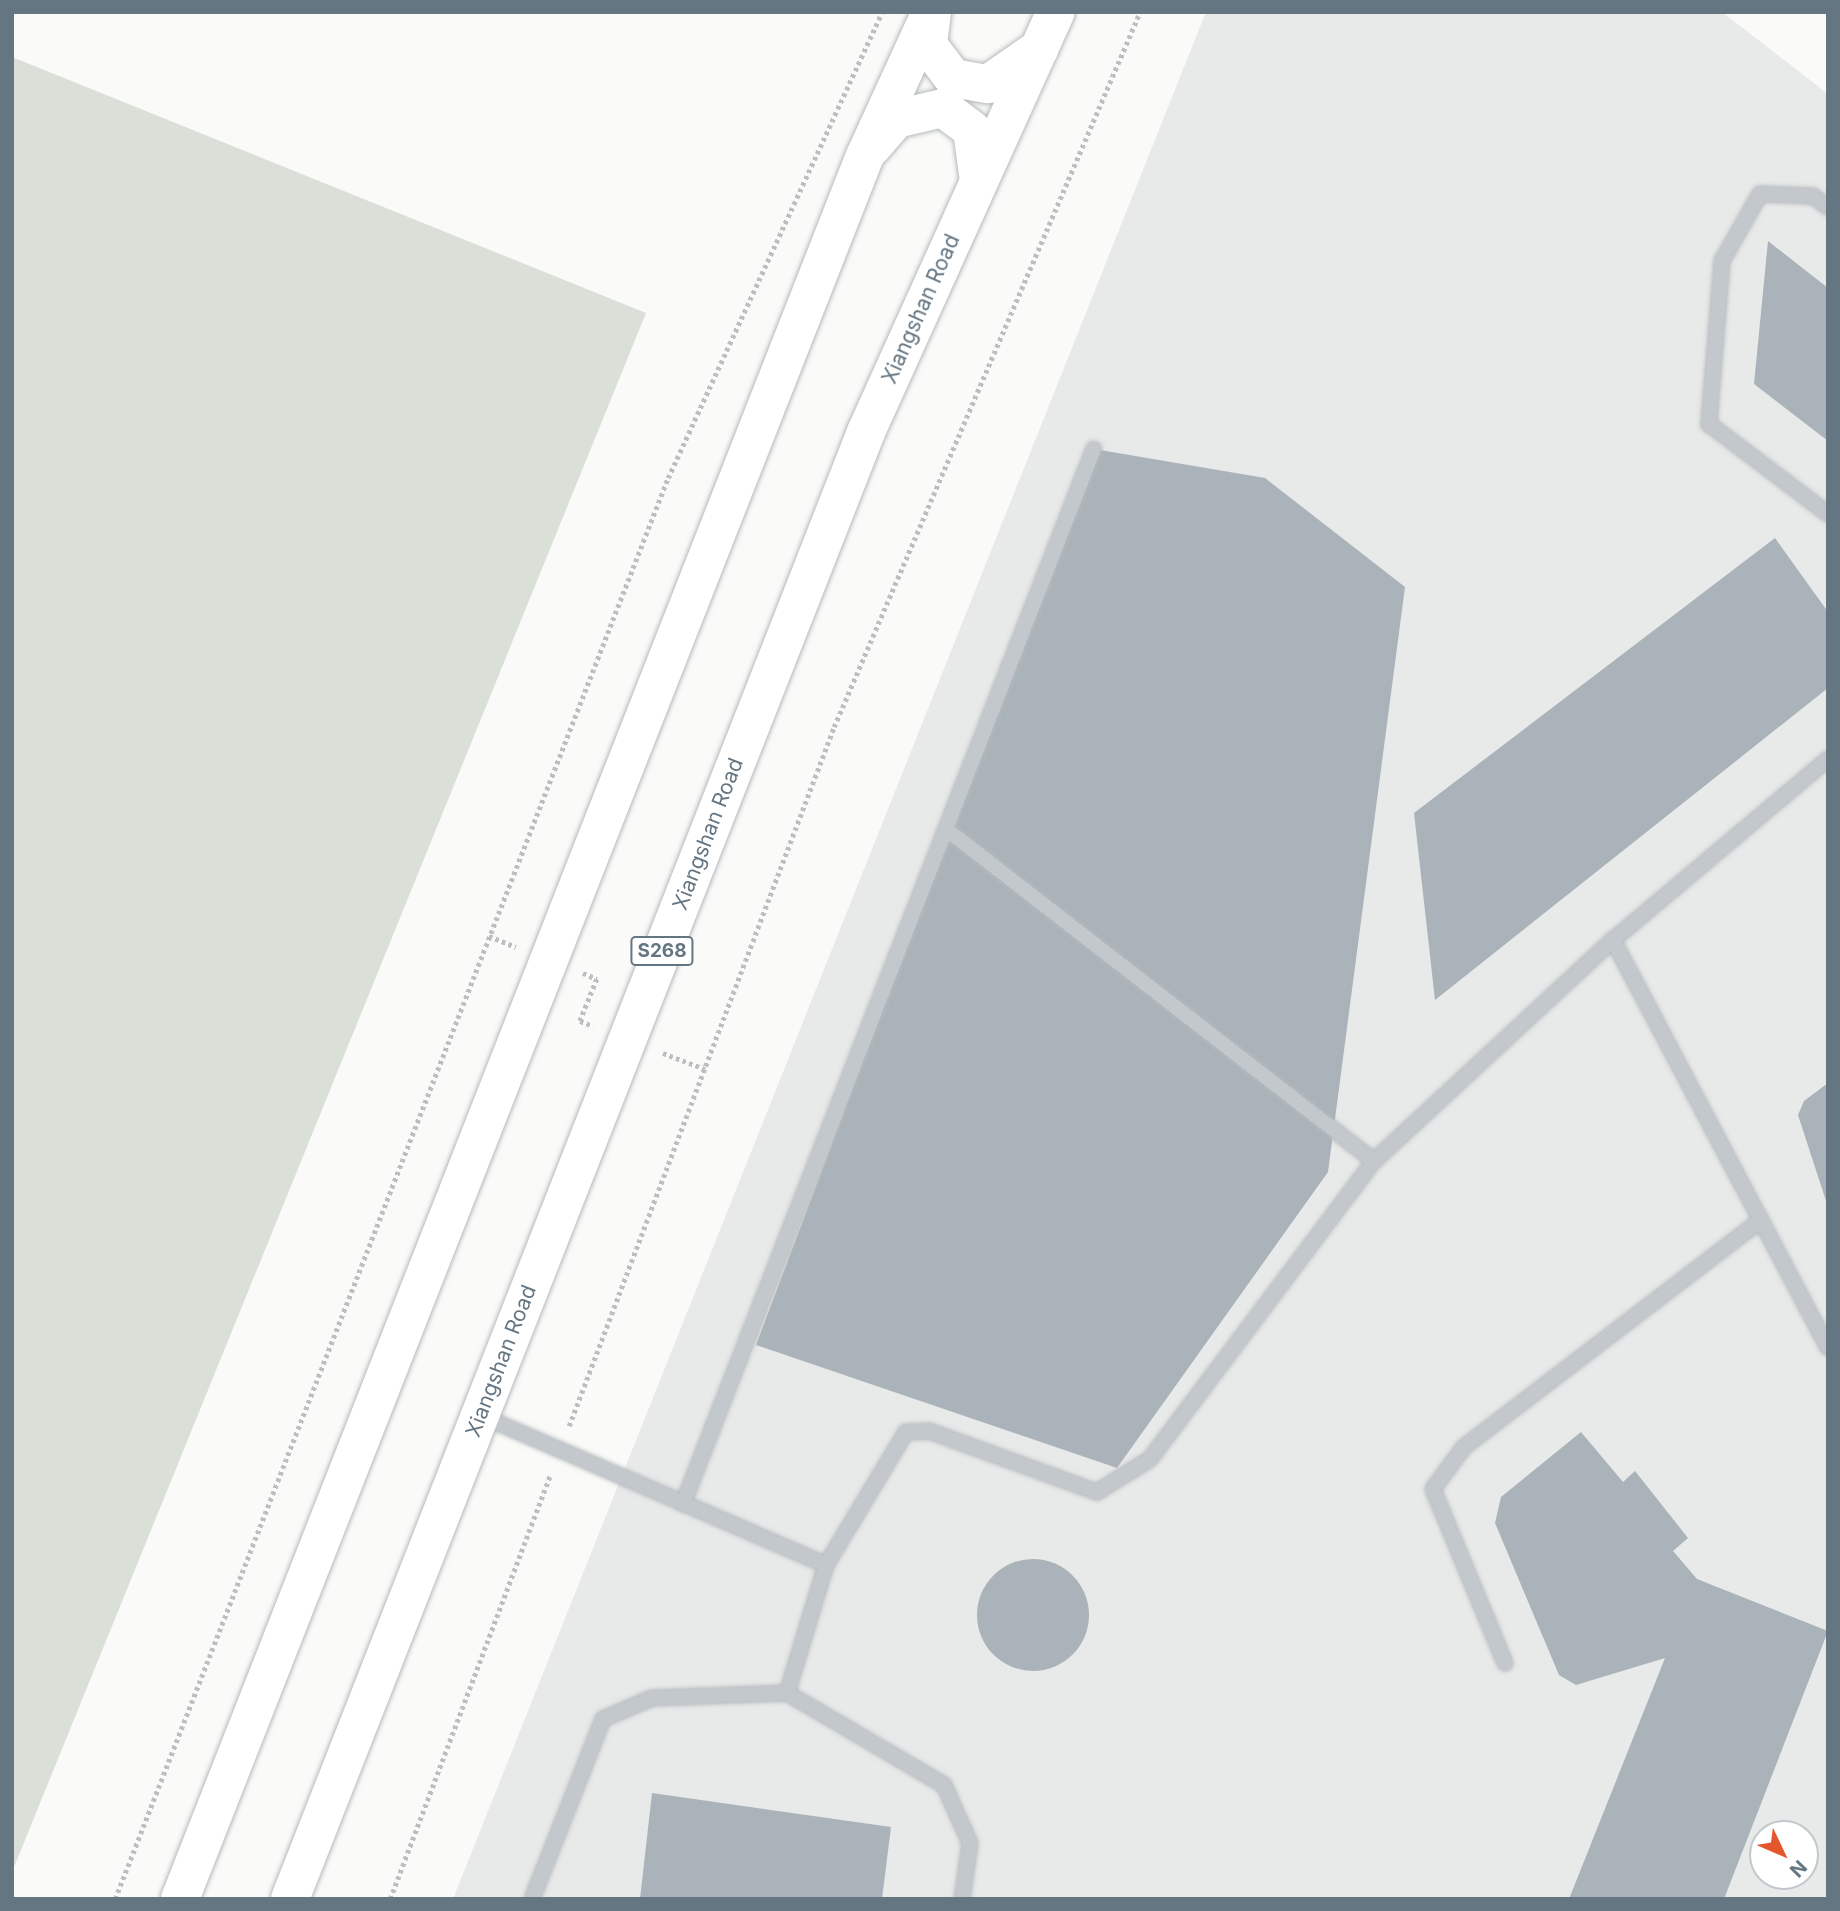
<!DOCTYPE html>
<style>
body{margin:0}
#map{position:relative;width:1840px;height:1911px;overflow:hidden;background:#fafaf8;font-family:Inter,sans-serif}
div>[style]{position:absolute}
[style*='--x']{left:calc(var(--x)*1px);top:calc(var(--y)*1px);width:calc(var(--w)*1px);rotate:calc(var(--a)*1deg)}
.built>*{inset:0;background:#e8e9e9}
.green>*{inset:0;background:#dadfd7}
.building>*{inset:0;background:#aab3b9}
.round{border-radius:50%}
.path>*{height:4.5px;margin-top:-2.25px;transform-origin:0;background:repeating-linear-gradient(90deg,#bbbfc2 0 3.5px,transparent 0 7px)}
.roads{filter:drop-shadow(0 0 2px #b5babe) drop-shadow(0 0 2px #b5babe)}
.service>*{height:14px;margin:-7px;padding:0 7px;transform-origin:7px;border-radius:7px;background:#c3c8cc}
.primary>*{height:38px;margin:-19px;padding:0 19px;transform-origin:19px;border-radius:19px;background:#fff}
span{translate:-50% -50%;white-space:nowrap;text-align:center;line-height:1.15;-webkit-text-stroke:7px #fff;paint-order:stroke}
.shield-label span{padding:2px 5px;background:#fff;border:2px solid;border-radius:5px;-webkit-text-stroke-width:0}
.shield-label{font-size:19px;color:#657683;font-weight:700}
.street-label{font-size:21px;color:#657683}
.frame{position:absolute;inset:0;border:14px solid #657683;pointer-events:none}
.north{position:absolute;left:1749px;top:1820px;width:70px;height:70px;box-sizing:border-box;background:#fff;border:2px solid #c1c8cd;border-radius:50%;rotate:134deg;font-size:19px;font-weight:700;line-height:28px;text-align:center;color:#657683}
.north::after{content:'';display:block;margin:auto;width:24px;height:32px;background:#e4572e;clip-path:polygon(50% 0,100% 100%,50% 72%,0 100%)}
</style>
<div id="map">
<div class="built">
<div style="clip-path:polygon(evenodd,1206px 12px,1722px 12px,1828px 94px,1828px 1899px,453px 1899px,1206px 12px,1763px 1834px,1805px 1834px,1805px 1876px,1763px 1876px,1763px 1834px)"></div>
</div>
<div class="green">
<div style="clip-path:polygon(12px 57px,646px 313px,12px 1872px)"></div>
</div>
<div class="building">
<div style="clip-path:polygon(1768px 241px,1828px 288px,1828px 441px,1754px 384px)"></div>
<div style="clip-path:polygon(1094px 449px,1265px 478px,1405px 587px,1328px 1172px,1117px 1468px,756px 1345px)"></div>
<div style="clip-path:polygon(1775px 538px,1828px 612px,1828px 688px,1435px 1000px,1414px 813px)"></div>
<div style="clip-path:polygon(1828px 1083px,1828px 1207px,1798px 1115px,1804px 1101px)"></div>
<div style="clip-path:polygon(1581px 1432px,1623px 1482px,1635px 1471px,1688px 1538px,1673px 1551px,1697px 1579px,1828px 1631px,1724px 1899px,1569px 1899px,1665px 1658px,1576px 1685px,1559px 1675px,1495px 1523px,1501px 1497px)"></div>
<div class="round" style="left:977px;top:1559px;width:112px;height:112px"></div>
<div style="clip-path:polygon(652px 1793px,891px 1827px,882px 1899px,640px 1899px)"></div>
</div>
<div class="path">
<div style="--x:489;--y:936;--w:29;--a:22"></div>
<div style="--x:583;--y:973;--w:15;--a:23"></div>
<div style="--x:597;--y:979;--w:45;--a:112"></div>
<div style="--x:580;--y:1021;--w:14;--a:21"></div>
<div style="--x:663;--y:1053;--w:45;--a:20.9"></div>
<div style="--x:569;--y:1426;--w:748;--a:-69.24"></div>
<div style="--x:834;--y:727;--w:778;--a:-66.83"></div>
<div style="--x:115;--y:1899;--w:1525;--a:-68.74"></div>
<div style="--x:668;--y:478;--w:513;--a:-65.33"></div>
<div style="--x:390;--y:1899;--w:454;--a:-69.3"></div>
</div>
<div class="roads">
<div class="service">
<div style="--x:1828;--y:207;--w:19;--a:-144"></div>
<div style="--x:1813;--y:196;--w:53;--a:-177.8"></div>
<div style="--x:1760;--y:194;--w:77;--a:119.6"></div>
<div style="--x:1722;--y:261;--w:164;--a:94.6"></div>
<div style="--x:1709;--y:424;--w:149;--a:37.1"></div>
<div style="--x:946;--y:829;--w:542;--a:37.8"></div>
<div style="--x:1374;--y:1161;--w:326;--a:-42.8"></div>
<div style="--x:1613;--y:940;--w:281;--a:-40.1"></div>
<div style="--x:1613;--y:940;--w:461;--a:62.2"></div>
<div style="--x:482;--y:1416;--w:375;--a:23.4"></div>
<div style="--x:826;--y:1565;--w:134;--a:106.9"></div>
<div style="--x:787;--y:1693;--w:135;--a:177.9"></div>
<div style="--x:652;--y:1698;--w:53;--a:156.8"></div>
<div style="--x:603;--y:1719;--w:193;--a:111.5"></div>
<div style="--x:683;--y:1504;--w:1132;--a:-68.72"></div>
<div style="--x:826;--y:1565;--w:155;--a:-59"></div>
<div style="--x:906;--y:1432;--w:23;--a:-2"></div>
<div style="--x:929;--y:1431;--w:179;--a:20"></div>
<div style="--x:1097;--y:1492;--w:62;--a:-31.9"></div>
<div style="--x:1150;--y:1459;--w:373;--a:-53.1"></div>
<div style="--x:1505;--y:1663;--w:188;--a:-112.5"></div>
<div style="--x:1433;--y:1489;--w:52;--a:-53.6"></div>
<div style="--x:1464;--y:1447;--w:374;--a:-37.4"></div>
<div style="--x:787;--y:1693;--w:182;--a:30.4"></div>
<div style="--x:944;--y:1785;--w:64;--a:65.9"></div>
<div style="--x:970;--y:1843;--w:57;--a:98.1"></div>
</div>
<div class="primary">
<div style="--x:932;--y:12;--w:33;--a:97"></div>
<div style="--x:928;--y:45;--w:41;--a:52.9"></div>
<div style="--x:953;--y:78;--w:36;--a:10"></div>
<div style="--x:988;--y:84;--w:63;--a:-34.7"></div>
<div style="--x:872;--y:147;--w:37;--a:-49"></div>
<div style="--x:896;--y:119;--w:48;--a:-13.2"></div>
<div style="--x:943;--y:108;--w:36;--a:37"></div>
<div style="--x:972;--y:130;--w:51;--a:82.2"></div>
<div style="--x:180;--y:1899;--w:1873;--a:-68.55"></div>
<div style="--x:865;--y:156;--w:158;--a:-65.4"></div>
<div style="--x:290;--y:1899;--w:1576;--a:-68.56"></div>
<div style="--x:866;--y:432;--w:461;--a:-65.7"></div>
</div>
</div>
<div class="shield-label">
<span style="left:662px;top:951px">S268</span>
</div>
<div class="street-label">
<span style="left:921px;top:309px;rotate:-66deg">Xiangshan Road</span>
<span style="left:708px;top:834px;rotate:-69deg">Xiangshan Road</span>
<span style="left:501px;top:1361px;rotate:-69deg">Xiangshan Road</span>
</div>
<div class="frame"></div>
<div class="north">N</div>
</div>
